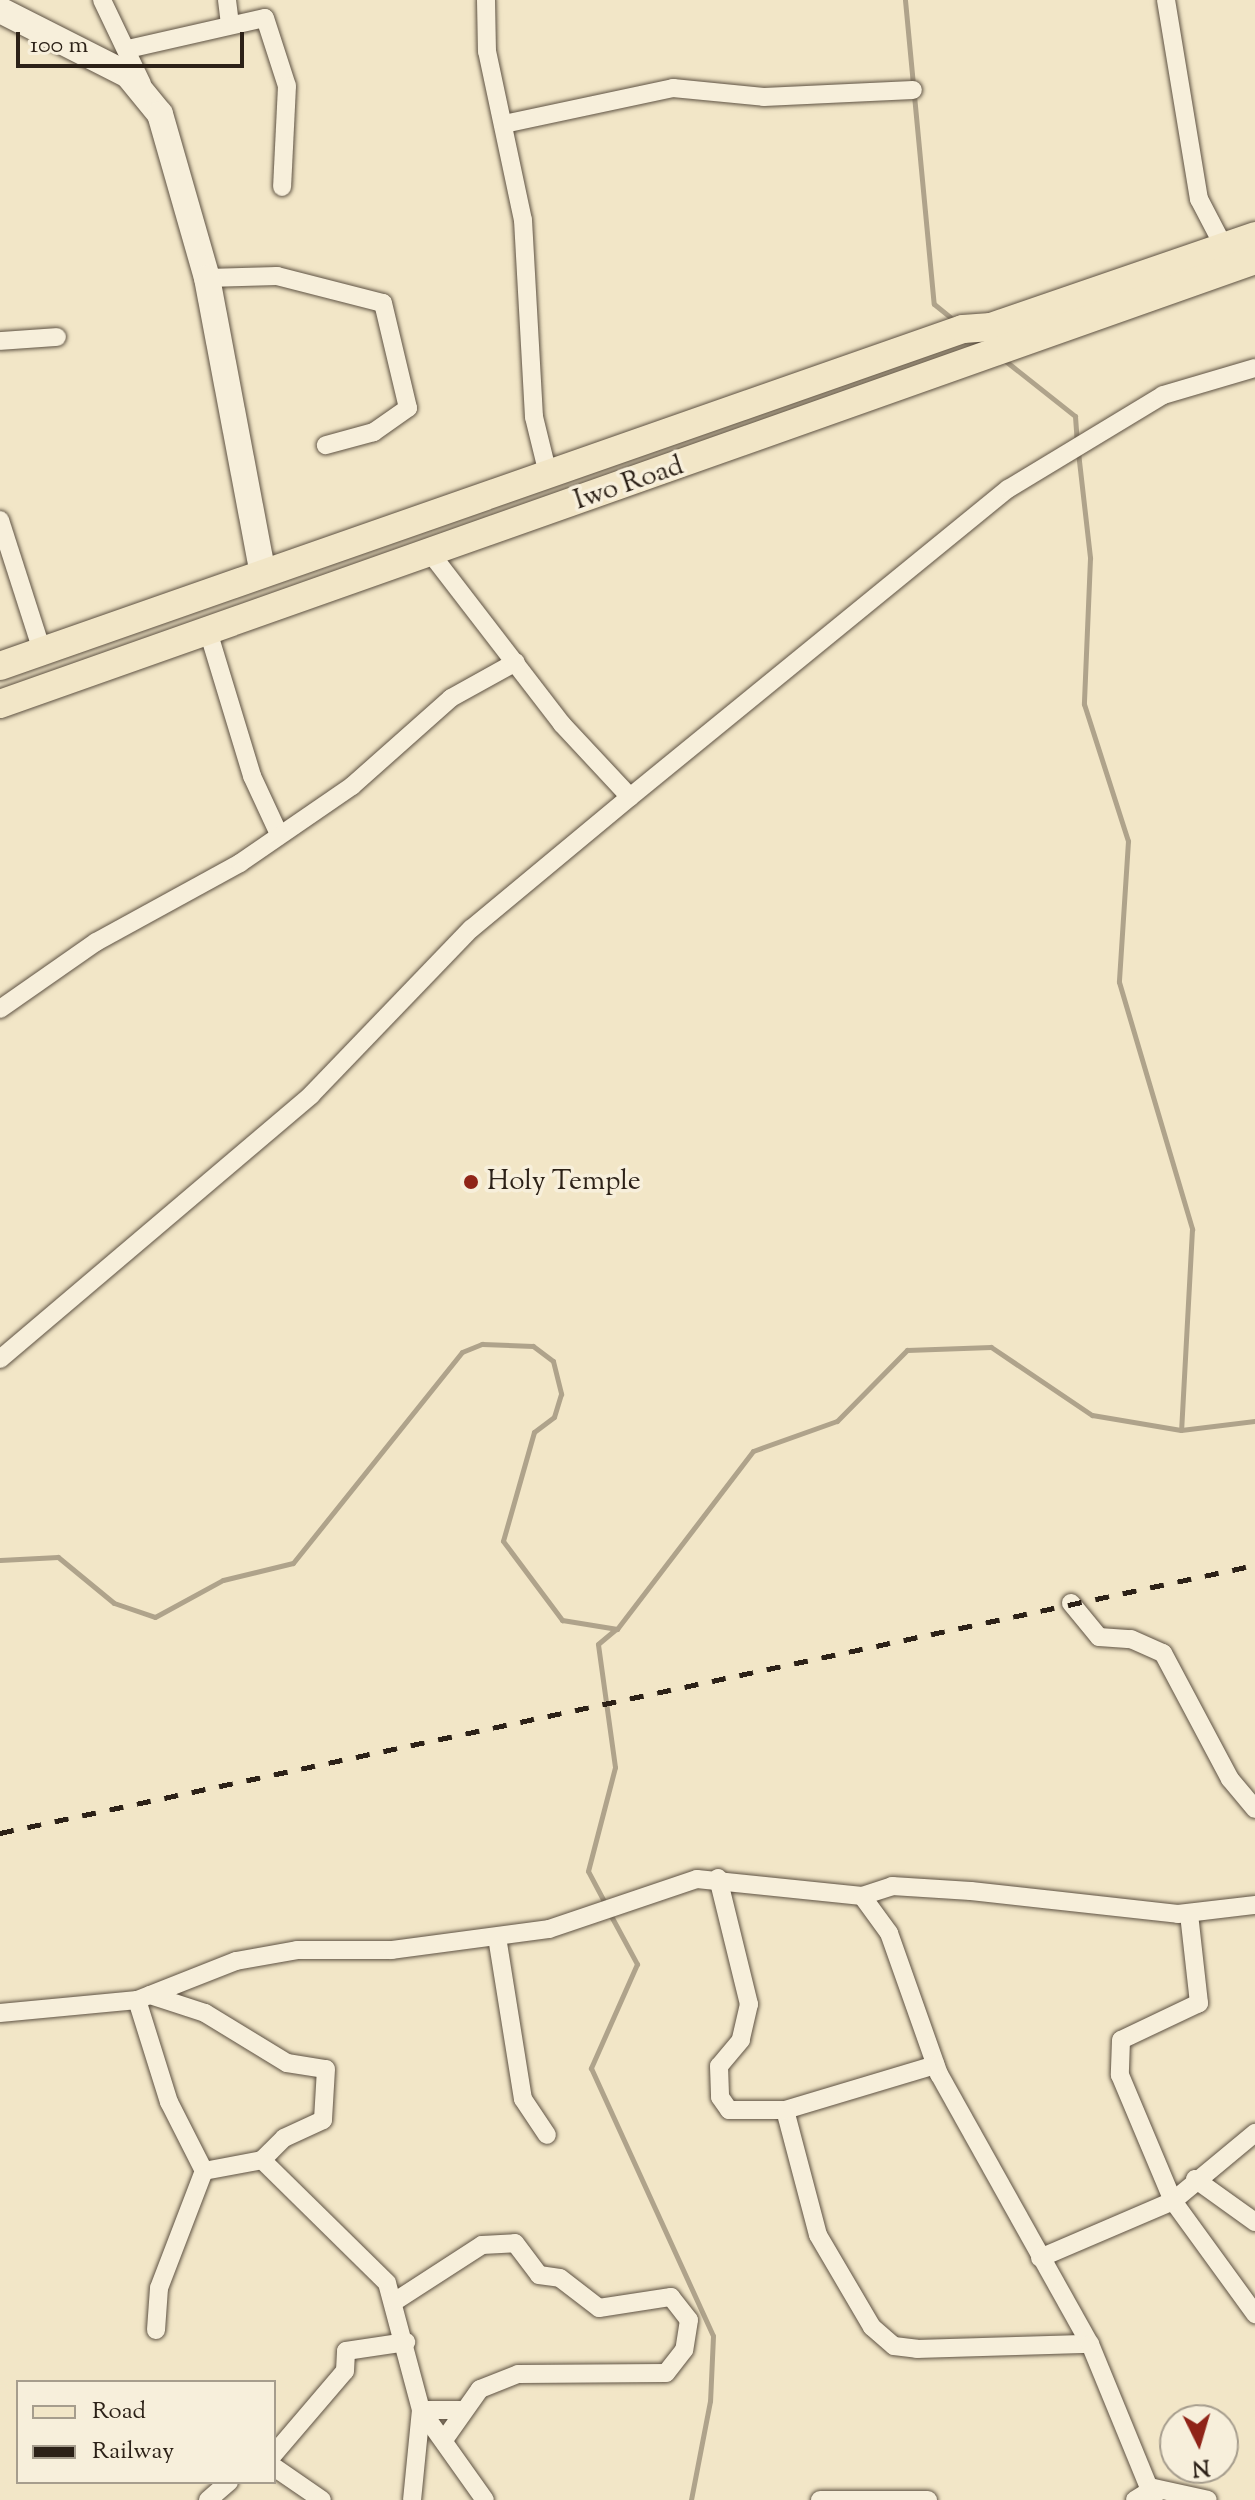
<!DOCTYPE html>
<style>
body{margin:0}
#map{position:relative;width:1255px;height:2500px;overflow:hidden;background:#f2e6c7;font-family:"Sorts Mill Goudy",serif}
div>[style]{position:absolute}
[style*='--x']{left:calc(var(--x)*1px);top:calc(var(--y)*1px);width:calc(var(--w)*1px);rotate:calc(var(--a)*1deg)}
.stream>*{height:5px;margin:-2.5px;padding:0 2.5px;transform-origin:2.5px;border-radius:2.5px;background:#afa38b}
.roads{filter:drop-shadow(0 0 2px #5e5243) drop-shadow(0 0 2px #5e5243)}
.street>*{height:18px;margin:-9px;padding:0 9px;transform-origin:9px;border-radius:9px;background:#f7efdb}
.secondary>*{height:26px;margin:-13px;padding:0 13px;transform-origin:13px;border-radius:13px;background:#f7efdb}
.primary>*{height:28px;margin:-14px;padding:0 14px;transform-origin:14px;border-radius:14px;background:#f2e6c7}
.rail>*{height:5px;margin-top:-2.5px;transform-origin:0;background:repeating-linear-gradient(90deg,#2c2117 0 14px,transparent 0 28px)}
.dots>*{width:22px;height:22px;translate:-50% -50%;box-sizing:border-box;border:4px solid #f7efdb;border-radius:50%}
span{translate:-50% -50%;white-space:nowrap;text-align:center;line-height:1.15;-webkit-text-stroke:7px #f7efdb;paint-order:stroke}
.street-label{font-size:28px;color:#2c2117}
.poi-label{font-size:28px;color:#2c2117}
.left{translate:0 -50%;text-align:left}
.legend{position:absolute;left:16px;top:2380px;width:260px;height:104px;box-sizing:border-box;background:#f7efdb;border:2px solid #a69d8d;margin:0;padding:10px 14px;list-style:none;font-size:24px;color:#2c2117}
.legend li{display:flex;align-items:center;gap:16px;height:40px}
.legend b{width:40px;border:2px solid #a69d8d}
.north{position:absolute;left:1159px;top:2404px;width:80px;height:80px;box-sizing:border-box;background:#f7efdb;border:2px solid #a69d8d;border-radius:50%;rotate:175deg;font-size:22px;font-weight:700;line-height:32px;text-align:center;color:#2c2117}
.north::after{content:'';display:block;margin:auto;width:28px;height:36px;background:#8f2418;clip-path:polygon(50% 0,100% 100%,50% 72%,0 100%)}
.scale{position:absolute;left:16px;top:32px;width:228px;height:36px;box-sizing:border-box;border:4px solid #2c2117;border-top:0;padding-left:10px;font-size:24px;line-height:28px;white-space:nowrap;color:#2c2117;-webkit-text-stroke:6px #f7efdb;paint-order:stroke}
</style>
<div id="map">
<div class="stream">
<div style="--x:905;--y:0;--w:305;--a:84.6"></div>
<div style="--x:934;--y:304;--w:26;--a:39"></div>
<div style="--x:1003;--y:359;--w:92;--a:38.4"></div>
<div style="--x:1075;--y:416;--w:26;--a:86"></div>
<div style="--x:1078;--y:452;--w:107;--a:83.5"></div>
<div style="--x:1090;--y:558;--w:146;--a:92.4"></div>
<div style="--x:1084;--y:704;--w:144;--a:72.2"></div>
<div style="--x:1128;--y:841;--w:141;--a:93.7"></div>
<div style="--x:1119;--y:982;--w:258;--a:73.5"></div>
<div style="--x:1192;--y:1229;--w:201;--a:93.1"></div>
<div style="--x:0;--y:1560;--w:58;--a:-3"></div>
<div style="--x:58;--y:1557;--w:72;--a:39.4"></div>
<div style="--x:114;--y:1603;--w:43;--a:18.9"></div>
<div style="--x:155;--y:1617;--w:77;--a:-28.6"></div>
<div style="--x:223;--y:1580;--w:72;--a:-13.7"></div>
<div style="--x:293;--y:1563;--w:270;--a:-51.3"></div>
<div style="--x:462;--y:1352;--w:22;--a:-22"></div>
<div style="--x:482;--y:1344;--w:51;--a:2.2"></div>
<div style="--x:533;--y:1346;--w:25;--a:37"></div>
<div style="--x:553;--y:1361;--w:34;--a:76"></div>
<div style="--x:561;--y:1394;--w:24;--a:107"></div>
<div style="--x:554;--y:1417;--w:25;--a:143"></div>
<div style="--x:534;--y:1432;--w:113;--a:105.9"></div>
<div style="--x:503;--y:1541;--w:99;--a:53.2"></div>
<div style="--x:562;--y:1620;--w:56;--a:9.3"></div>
<div style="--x:617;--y:1629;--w:224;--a:-52.6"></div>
<div style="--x:753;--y:1451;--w:89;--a:-19.7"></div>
<div style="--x:837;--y:1421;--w:100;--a:-45.4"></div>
<div style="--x:907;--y:1350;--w:84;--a:-2"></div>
<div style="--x:991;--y:1347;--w:122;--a:34"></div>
<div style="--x:1092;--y:1415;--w:90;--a:9.6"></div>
<div style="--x:1181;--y:1430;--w:75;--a:-6.9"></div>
<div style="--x:606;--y:1905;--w:38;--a:-118"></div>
<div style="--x:588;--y:1871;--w:107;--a:-75.4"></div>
<div style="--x:615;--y:1767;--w:124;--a:-97.9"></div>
<div style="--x:598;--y:1644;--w:23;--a:-40"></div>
<div style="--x:610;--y:1914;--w:57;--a:61.6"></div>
<div style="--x:637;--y:1964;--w:114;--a:113.9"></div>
<div style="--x:591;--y:2068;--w:294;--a:65.5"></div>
<div style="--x:713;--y:2336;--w:65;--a:92.6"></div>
<div style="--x:710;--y:2401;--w:101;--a:100.9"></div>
</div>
<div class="roads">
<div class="street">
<div style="--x:102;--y:0;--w:93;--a:64.5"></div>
<div style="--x:227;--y:0;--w:23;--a:83"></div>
<div style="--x:486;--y:0;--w:51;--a:88.9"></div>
<div style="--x:487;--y:51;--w:173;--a:78"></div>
<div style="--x:523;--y:220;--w:197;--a:86.8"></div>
<div style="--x:534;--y:417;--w:59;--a:76.2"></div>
<div style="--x:1166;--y:0;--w:202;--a:80.6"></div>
<div style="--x:1199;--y:199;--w:54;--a:62.5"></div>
<div style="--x:128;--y:49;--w:140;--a:-12.8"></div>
<div style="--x:265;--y:18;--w:71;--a:72.1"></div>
<div style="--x:287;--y:86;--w:101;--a:92.8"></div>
<div style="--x:504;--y:124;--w:173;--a:-12"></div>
<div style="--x:673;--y:88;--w:91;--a:5.6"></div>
<div style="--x:764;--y:97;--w:149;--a:-2.7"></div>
<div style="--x:207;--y:278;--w:70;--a:-1.6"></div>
<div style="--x:277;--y:276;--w:109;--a:14.3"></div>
<div style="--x:383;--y:303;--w:108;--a:76.6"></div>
<div style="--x:408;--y:408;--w:42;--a:144.8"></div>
<div style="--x:374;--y:432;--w:50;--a:164.8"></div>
<div style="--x:0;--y:341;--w:57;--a:-4"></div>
<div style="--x:0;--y:520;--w:138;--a:72.2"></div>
<div style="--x:208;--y:631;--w:152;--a:73.1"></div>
<div style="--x:252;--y:776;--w:62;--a:65.1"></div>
<div style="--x:630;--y:797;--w:488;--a:-39.2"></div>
<div style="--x:1008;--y:489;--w:181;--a:-31.2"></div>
<div style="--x:1163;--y:395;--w:96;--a:-16.4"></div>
<div style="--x:0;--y:1009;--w:117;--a:-34.9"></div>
<div style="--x:96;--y:942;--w:164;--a:-28.7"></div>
<div style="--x:240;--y:863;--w:136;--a:-34.5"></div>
<div style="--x:352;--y:786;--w:132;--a:-41.6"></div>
<div style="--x:451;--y:698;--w:74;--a:-29"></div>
<div style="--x:0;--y:1359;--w:408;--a:-40.3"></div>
<div style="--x:311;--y:1095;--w:231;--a:-46.1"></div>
<div style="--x:471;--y:929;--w:207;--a:-39.7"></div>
<div style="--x:630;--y:797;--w:100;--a:-133"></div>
<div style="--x:562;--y:724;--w:215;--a:-127.6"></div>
<div style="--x:1071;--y:1603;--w:44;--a:50.5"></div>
<div style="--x:1099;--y:1637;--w:32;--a:4"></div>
<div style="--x:1131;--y:1639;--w:35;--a:24"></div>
<div style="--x:1163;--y:1653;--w:143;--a:62"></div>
<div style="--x:1230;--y:1779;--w:39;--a:50"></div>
<div style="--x:718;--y:1878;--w:130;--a:76.2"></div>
<div style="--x:749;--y:2004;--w:37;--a:103"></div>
<div style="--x:741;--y:2040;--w:34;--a:130"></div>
<div style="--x:719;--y:2066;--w:31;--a:88"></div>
<div style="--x:720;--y:2097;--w:16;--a:55"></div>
<div style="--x:729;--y:2110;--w:56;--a:0"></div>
<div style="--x:785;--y:2110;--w:129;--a:75.2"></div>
<div style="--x:818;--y:2235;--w:107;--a:59.6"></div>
<div style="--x:872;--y:2327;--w:29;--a:41"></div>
<div style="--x:894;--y:2346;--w:23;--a:7"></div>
<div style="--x:917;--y:2349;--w:173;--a:-1.7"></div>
<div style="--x:862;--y:1896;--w:46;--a:53.9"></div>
<div style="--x:889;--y:1933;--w:150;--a:70.5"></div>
<div style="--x:939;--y:2074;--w:309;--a:60.8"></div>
<div style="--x:1090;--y:2344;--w:169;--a:67.7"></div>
<div style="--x:1189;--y:1914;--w:90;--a:83.6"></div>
<div style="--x:1199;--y:2003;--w:86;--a:154.6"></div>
<div style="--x:1121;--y:2040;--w:35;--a:92"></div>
<div style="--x:1120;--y:2075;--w:137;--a:67.2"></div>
<div style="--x:1173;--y:2201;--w:140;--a:54"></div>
<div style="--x:497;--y:1937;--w:164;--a:80.9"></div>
<div style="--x:523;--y:2099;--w:43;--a:56.3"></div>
<div style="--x:150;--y:1995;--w:58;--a:18.1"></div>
<div style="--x:205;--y:2013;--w:96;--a:31.4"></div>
<div style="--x:287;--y:2063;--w:39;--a:9"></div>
<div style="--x:326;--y:2069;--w:51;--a:93.4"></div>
<div style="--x:323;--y:2120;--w:43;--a:155.2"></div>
<div style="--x:284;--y:2138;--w:31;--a:135"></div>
<div style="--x:137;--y:2000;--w:107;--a:72.6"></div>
<div style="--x:169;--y:2102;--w:77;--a:63.1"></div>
<div style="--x:204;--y:2171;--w:59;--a:-10.7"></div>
<div style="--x:262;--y:2160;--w:175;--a:44.5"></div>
<div style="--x:387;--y:2283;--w:131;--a:75"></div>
<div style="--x:421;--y:2410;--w:90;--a:95.7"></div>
<div style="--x:0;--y:2013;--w:138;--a:-5.4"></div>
<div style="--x:137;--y:2000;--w:106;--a:-21.5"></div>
<div style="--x:236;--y:1961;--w:62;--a:-10.2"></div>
<div style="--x:297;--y:1950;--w:95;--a:0"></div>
<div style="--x:392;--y:1950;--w:158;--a:-7.6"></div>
<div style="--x:549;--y:1929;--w:156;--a:-18.7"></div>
<div style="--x:697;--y:1879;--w:166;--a:5.9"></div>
<div style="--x:862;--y:1896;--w:32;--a:-18"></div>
<div style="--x:892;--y:1886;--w:79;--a:3.6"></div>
<div style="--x:971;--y:1891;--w:208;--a:6.3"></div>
<div style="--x:1178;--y:1914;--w:78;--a:-6.7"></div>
<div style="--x:785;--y:2110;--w:157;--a:-16.7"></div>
<div style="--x:1195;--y:2179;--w:74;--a:35.6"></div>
<div style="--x:1040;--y:2258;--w:145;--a:-23.2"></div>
<div style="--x:1173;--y:2201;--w:107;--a:-39.7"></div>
<div style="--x:397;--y:2300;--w:101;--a:-32.9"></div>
<div style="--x:482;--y:2245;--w:33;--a:-3"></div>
<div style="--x:515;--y:2243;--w:40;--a:53"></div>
<div style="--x:539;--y:2275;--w:21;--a:8"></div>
<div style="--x:560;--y:2278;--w:49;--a:37.6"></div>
<div style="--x:599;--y:2308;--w:73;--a:-8.7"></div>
<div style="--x:671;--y:2297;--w:29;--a:52"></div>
<div style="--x:689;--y:2320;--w:30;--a:99"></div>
<div style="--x:684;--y:2350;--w:29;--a:128"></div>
<div style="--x:666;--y:2373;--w:148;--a:179.6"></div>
<div style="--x:518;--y:2374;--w:41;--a:158.5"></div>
<div style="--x:480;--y:2389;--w:62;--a:125.2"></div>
<div style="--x:156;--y:2330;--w:42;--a:-85.9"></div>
<div style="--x:159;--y:2288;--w:125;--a:-69"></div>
<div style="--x:421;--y:2410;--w:110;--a:54.6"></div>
<div style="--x:421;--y:2410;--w:40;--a:0"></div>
<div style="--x:274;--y:2454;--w:109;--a:-49.5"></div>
<div style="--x:345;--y:2371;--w:20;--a:-87"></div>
<div style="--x:346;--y:2351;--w:61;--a:-8.5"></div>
<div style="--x:274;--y:2467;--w:58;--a:34.5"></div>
<div style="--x:208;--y:2500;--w:28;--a:-41"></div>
<div style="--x:820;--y:2500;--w:108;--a:0"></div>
<div style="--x:1135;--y:2500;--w:22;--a:-32"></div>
<div style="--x:1154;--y:2488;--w:55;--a:12.5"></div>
</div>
<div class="secondary">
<div style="--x:0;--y:10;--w:144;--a:26.9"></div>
<div style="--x:128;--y:75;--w:50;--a:50.6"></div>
<div style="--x:160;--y:114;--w:171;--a:74"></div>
<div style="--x:207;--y:278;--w:301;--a:79.3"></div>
</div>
<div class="primary">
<div style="--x:0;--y:666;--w:1020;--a:-19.29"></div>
<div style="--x:963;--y:329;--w:28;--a:-4"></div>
<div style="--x:991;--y:327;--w:279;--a:-19"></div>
<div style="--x:0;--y:704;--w:1331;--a:-19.48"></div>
</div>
</div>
<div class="rail">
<div style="--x:0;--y:1833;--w:1283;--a:-12.05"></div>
</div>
<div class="dots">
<div style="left:471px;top:1182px;background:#8f2418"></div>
</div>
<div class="street-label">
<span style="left:629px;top:484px;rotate:-19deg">Iwo Road</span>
</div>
<div class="poi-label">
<span class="left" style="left:487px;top:1182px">Holy Temple</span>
</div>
<ul class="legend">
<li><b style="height:10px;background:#f2e6c7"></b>Road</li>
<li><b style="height:10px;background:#2c2117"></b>Railway</li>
</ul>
<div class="north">N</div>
<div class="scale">100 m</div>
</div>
